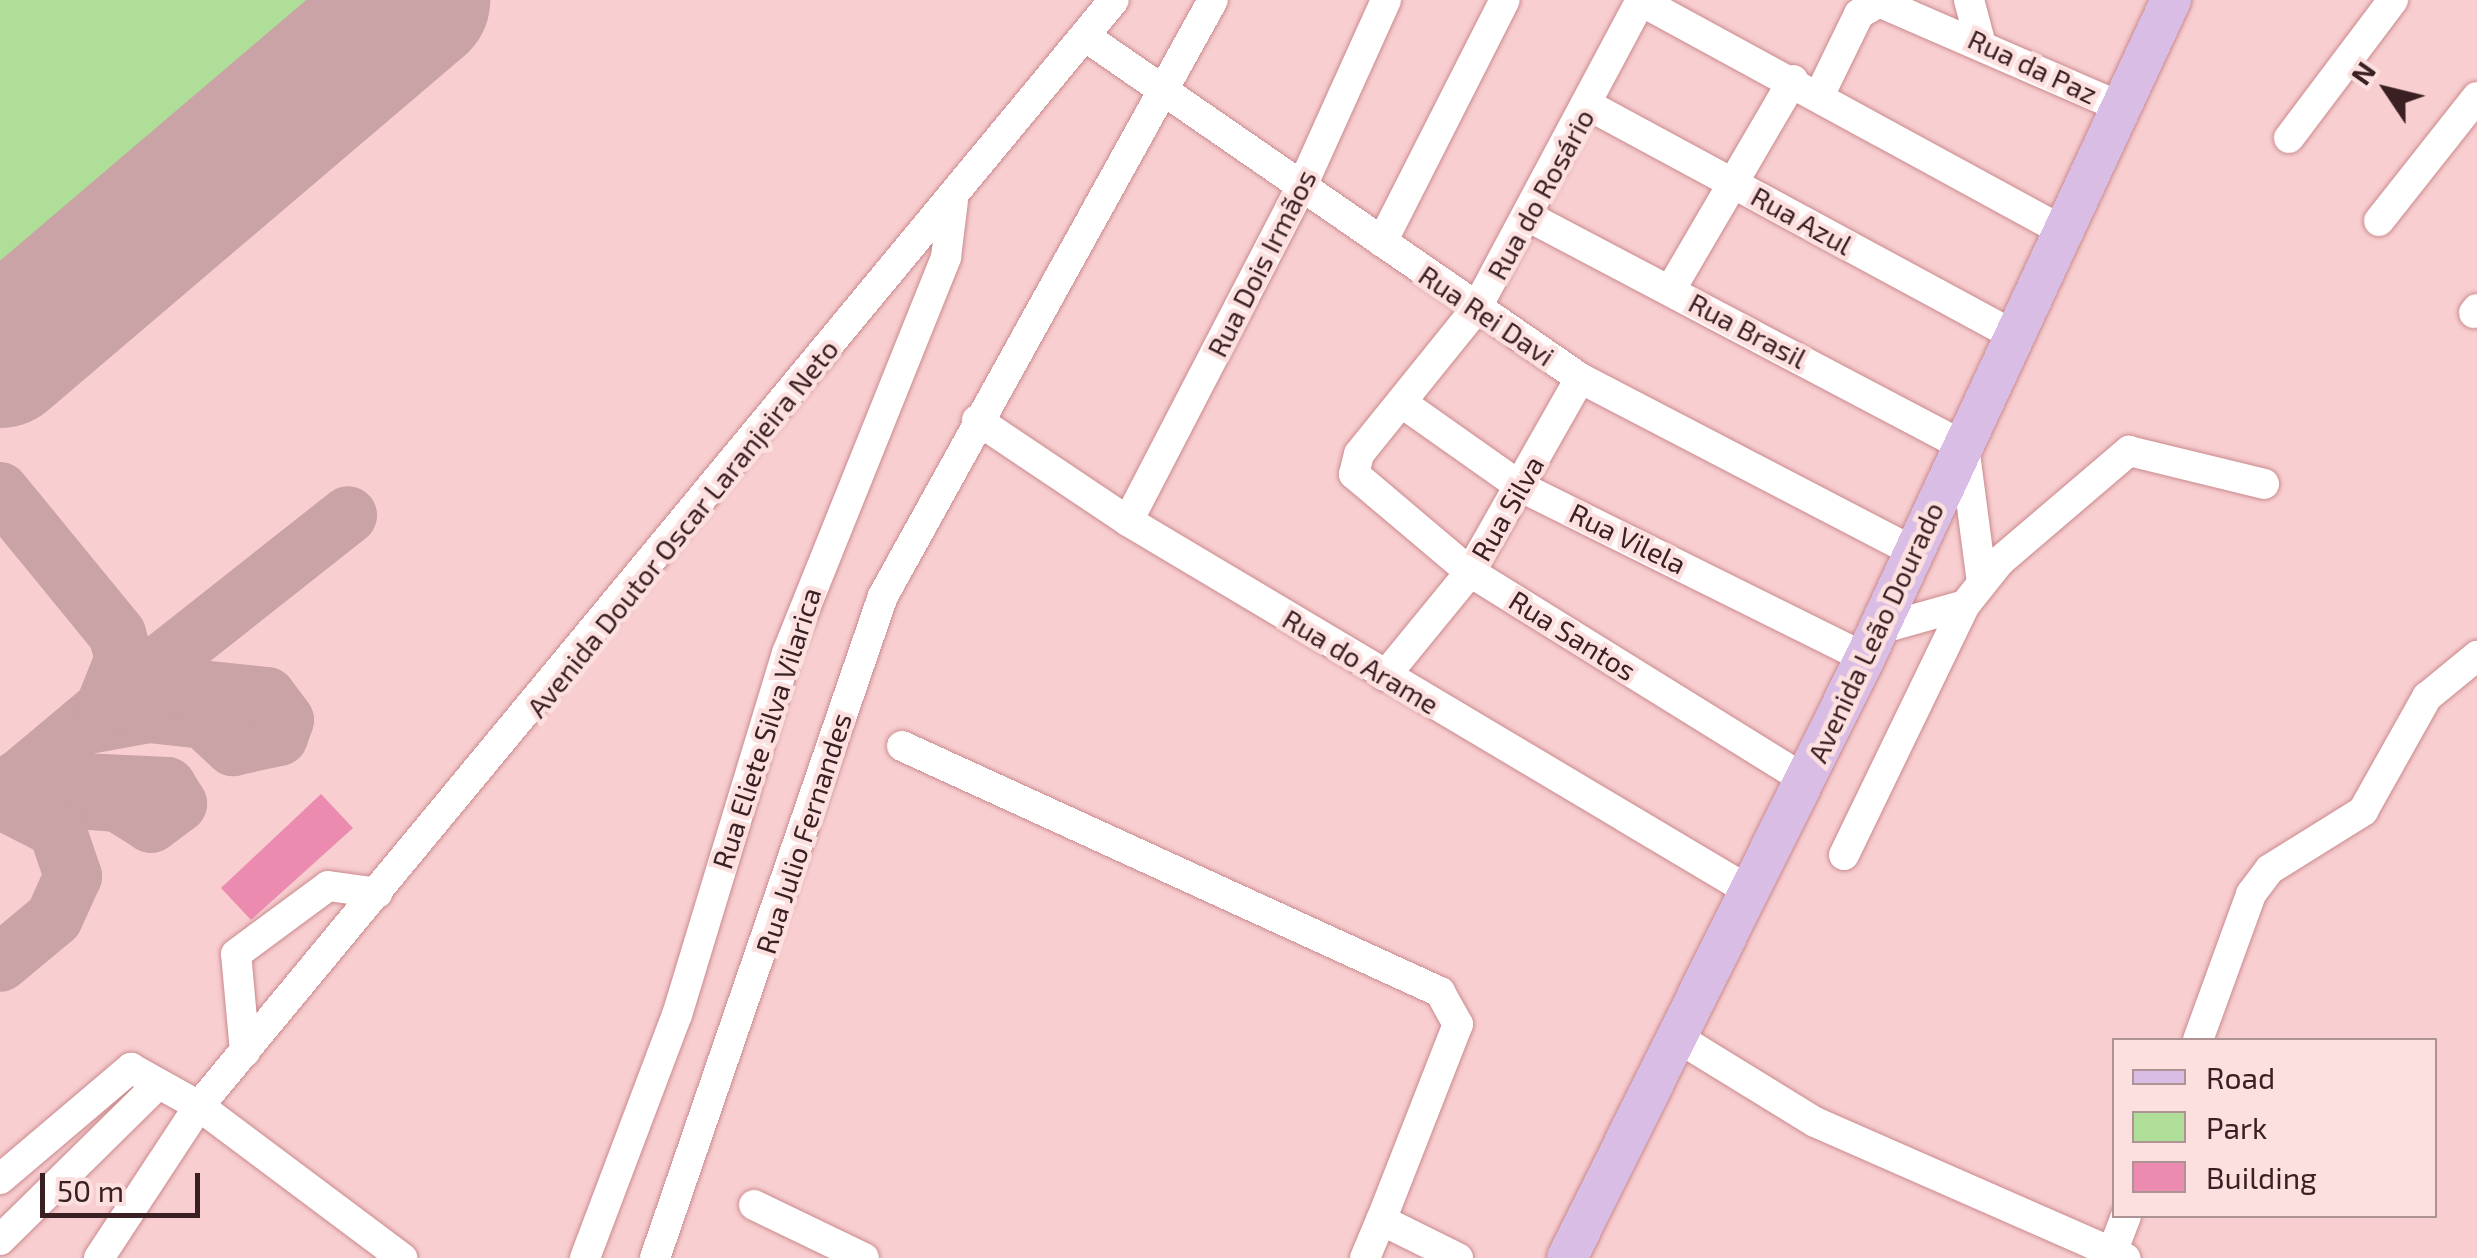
<!DOCTYPE html>
<meta charset="utf-8">
<style>
body{margin:0}
#map{position:relative;width:2477px;height:1258px;overflow:hidden;background:#f8ced0;font-family:"Exo 2",sans-serif}
div>[style]{position:absolute}
[style*='--x']{left:calc(var(--x)*1px);top:calc(var(--y)*1px);width:calc(var(--w)*1px);rotate:calc(var(--a)*1deg)}
.green>*{inset:0;background:#aede97}
.taxiway>*{height:58px;margin:-29px;padding:0 29px;transform-origin:29px;border-radius:29px;background:#c9a3a5}
.runway>*{height:145px;margin:-72.5px;padding:0 72.5px;transform-origin:72.5px;border-radius:72.5px;background:#c9a3a5}
.building>*{inset:0;background:#eb8bb0}
.roads{filter:drop-shadow(0 0 2px #ca8a8e) drop-shadow(0 0 2px #ca8a8e)}
.minor>*{height:30px;margin:-15px;padding:0 15px;transform-origin:15px;border-radius:15px;background:#fff}
.major>*{height:40px;margin:-20px;padding:0 20px;transform-origin:20px;border-radius:20px;background:#d9bde4}
span{translate:-50% -50%;white-space:nowrap;text-align:center;line-height:1.15;-webkit-text-stroke:9px #fce0e0;paint-order:stroke}
.street-label{font-size:28px;color:#3a2022}
.legend{position:absolute;left:2112px;top:1038px;width:325px;height:180px;box-sizing:border-box;background:#fce0e0;border:2px solid #ae9394;margin:0;padding:12px 18px;list-style:none;font-size:30px;color:#3a2022}
.legend li{display:flex;align-items:center;gap:20px;height:50px}
.legend b{width:50px;border:2px solid #ae9394}
.north{position:absolute;left:2337px;top:40px;width:100px;height:100px;-webkit-text-stroke:8px #fce0e0;paint-order:stroke;rotate:305deg;font-size:28px;font-weight:700;line-height:40px;text-align:center;color:#3a2022}
.north::after{content:'';display:block;margin:auto;width:35px;height:45px;background:#3a2022;clip-path:polygon(50% 0,100% 100%,50% 72%,0 100%)}
.scale{position:absolute;left:40px;top:1173px;width:160px;height:45px;box-sizing:border-box;border:5px solid #3a2022;border-top:0;padding-left:12px;font-size:30px;line-height:35px;white-space:nowrap;color:#3a2022;-webkit-text-stroke:8px #fce0e0;paint-order:stroke}
</style>
<div id="map">
<div class="green">
<div style="clip-path:polygon(0 0,334px 0,0 285px)"></div>
</div>
<div class="taxiway">
<div style="--x:0;--y:491;--w:185;--a:50.7"></div>
<div style="--x:117;--y:634;--w:25;--a:74"></div>
<div style="--x:124;--y:658;--w:54;--a:111.8"></div>
<div style="--x:104;--y:708;--w:136;--a:140.1"></div>
<div style="--x:83;--y:726;--w:67;--a:-10.3"></div>
<div style="--x:149;--y:714;--w:55;--a:6.2"></div>
<div style="--x:204;--y:720;--w:40;--a:43"></div>
<div style="--x:233;--y:747;--w:47;--a:-12.3"></div>
<div style="--x:279;--y:737;--w:18;--a:-71"></div>
<div style="--x:285;--y:720;--w:30;--a:-127"></div>
<div style="--x:267;--y:696;--w:98;--a:-174.1"></div>
<div style="--x:170;--y:686;--w:70;--a:161.6"></div>
<div style="--x:104;--y:708;--w:311;--a:-38.3"></div>
<div style="--x:1;--y:794;--w:117;--a:4.4"></div>
<div style="--x:118;--y:803;--w:39;--a:32"></div>
<div style="--x:151;--y:824;--w:34;--a:-37"></div>
<div style="--x:178;--y:804;--w:21;--a:-121"></div>
<div style="--x:167;--y:786;--w:149;--a:-177.3"></div>
<div style="--x:0;--y:800;--w:64;--a:27"></div>
<div style="--x:57;--y:829;--w:50;--a:71.2"></div>
<div style="--x:73;--y:876;--w:46;--a:114.3"></div>
<div style="--x:54;--y:918;--w:70;--a:140.2"></div>
</div>
<div class="runway">
<div style="--x:0;--y:355;--w:548;--a:-40.41"></div>
</div>
<div class="building">
<div style="clip-path:polygon(321px 794px,353px 828px,251px 920px,221px 888px)"></div>
</div>
<div class="roads">
<div class="minor">
<div style="--x:1641;--y:0;--w:350;--a:118.1"></div>
<div style="--x:1476;--y:309;--w:186;--a:128.9"></div>
<div style="--x:1359;--y:454;--w:21;--a:104"></div>
<div style="--x:1354;--y:474;--w:152;--a:40.2"></div>
<div style="--x:1470;--y:572;--w:395;--a:31.8"></div>
<div style="--x:1969;--y:0;--w:42;--a:75"></div>
<div style="--x:1641;--y:1;--w:482;--a:28.6"></div>
<div style="--x:1086;--y:37;--w:600;--a:34.62"></div>
<div style="--x:1580;--y:378;--w:377;--a:27.5"></div>
<div style="--x:1820;--y:94;--w:89;--a:-64"></div>
<div style="--x:1859;--y:14;--w:23;--a:-31"></div>
<div style="--x:1879;--y:2;--w:268;--a:23.5"></div>
<div style="--x:1588;--y:105;--w:484;--a:28.4"></div>
<div style="--x:2289;--y:138;--w:173;--a:-53"></div>
<div style="--x:1531;--y:218;--w:489;--a:27.8"></div>
<div style="--x:1964;--y:446;--w:138;--a:82.5"></div>
<div style="--x:2379;--y:221;--w:158;--a:-51.7"></div>
<div style="--x:1382;--y:242;--w:271;--a:-63.1"></div>
<div style="--x:1671;--y:289;--w:242;--a:-59.7"></div>
<div style="--x:2474;--y:313;--w:5;--a:-53"></div>
<div style="--x:1402;--y:403;--w:146;--a:35.2"></div>
<div style="--x:1521;--y:487;--w:384;--a:26.4"></div>
<div style="--x:977;--y:420;--w:182;--a:33.8"></div>
<div style="--x:1128;--y:521;--w:725;--a:30.77"></div>
<div style="--x:1128;--y:521;--w:380;--a:-62.6"></div>
<div style="--x:1303;--y:184;--w:202;--a:-65.7"></div>
<div style="--x:1876;--y:630;--w:92;--a:-15.7"></div>
<div style="--x:1965;--y:605;--w:56;--a:-51.5"></div>
<div style="--x:2000;--y:561;--w:170;--a:-40.5"></div>
<div style="--x:2129;--y:451;--w:139;--a:13.7"></div>
<div style="--x:1385;--y:676;--w:134;--a:-50.7"></div>
<div style="--x:1470;--y:572;--w:223;--a:-60.4"></div>
<div style="--x:902;--y:746;--w:592;--a:24.57"></div>
<div style="--x:1440;--y:992;--w:37;--a:61"></div>
<div style="--x:1458;--y:1024;--w:211;--a:111.4"></div>
<div style="--x:1381;--y:1220;--w:86;--a:26.3"></div>
<div style="--x:1844;--y:855;--w:278;--a:-64.2"></div>
<div style="--x:1675;--y:1036;--w:164;--a:31.6"></div>
<div style="--x:1815;--y:1122;--w:339;--a:23.7"></div>
<div style="--x:2198;--y:1040;--w:155;--a:-70"></div>
<div style="--x:2251;--y:894;--w:31;--a:-53"></div>
<div style="--x:2270;--y:869;--w:110;--a:-31.9"></div>
<div style="--x:2363;--y:811;--w:131;--a:-60.7"></div>
<div style="--x:2427;--y:697;--w:65;--a:-39.4"></div>
<div style="--x:245;--y:1052;--w:98;--a:-95.2"></div>
<div style="--x:236;--y:954;--w:114;--a:-36.5"></div>
<div style="--x:328;--y:886;--w:50;--a:8"></div>
<div style="--x:0;--y:1179;--w:172;--a:-40.3"></div>
<div style="--x:131;--y:1068;--w:78;--a:29.2"></div>
<div style="--x:199;--y:1106;--w:254;--a:36.8"></div>
<div style="--x:754;--y:1205;--w:122;--a:25.7"></div>
<div style="--x:0;--y:1240;--w:222;--a:-44.6"></div>
<div style="--x:99;--y:1258;--w:182;--a:-56.7"></div>
<div style="--x:199;--y:1106;--w:1435;--a:-50.4"></div>
<div style="--x:585;--y:1258;--w:260;--a:-69.3"></div>
<div style="--x:677;--y:1015;--w:378;--a:-73.1"></div>
<div style="--x:787;--y:653;--w:427;--a:-68.1"></div>
<div style="--x:946;--y:257;--w:56;--a:-82.9"></div>
<div style="--x:655;--y:1258;--w:700;--a:-71"></div>
<div style="--x:883;--y:596;--w:681;--a:-61.03"></div>
<div style="--x:1365;--y:1258;--w:41;--a:-67.2"></div>
<div style="--x:2110;--y:1258;--w:45;--a:-69.1"></div>
</div>
<div class="major">
<div style="--x:1567;--y:1258;--w:670;--a:-63.59"></div>
<div style="--x:1865;--y:658;--w:726;--a:-65.06"></div>
</div>
</div>
<div class="street-label">
<span style="left:2033px;top:66px;rotate:25deg">Rua da Paz</span>
<span style="left:1540px;top:194px;rotate:-61deg">Rua do Rosário</span>
<span style="left:1802px;top:220px;rotate:29deg">Rua Azul</span>
<span style="left:1261px;top:263px;rotate:-63deg">Rua Dois Irmãos</span>
<span style="left:1487px;top:315px;rotate:34deg">Rua Rei Davi</span>
<span style="left:1748px;top:330px;rotate:28deg">Rua Brasil</span>
<span style="left:1507px;top:508px;rotate:-60deg">Rua Silva</span>
<span style="left:682px;top:528px;rotate:-51deg">Avenida Doutor Oscar Laranjeira Neto</span>
<span style="left:1628px;top:538px;rotate:26deg">Rua Vilela</span>
<span style="left:1875px;top:632px;rotate:-65deg">Avenida Leão Dourado</span>
<span style="left:1573px;top:635px;rotate:32deg">Rua Santos</span>
<span style="left:1361px;top:661px;rotate:31deg">Rua do Arame</span>
<span style="left:766px;top:728px;rotate:-72deg">Rua Eliete Silva Vilarica</span>
<span style="left:803px;top:833px;rotate:-72deg">Rua Julio Fernandes</span>
</div>
<ul class="legend">
<li><b style="height:12px;background:#d9bde4"></b>Road</li>
<li><b style="height:28px;background:#aede97"></b>Park</li>
<li><b style="height:28px;background:#eb8bb0"></b>Building</li>
</ul>
<div class="north">N</div>
<div class="scale">50 m</div>
</div>
